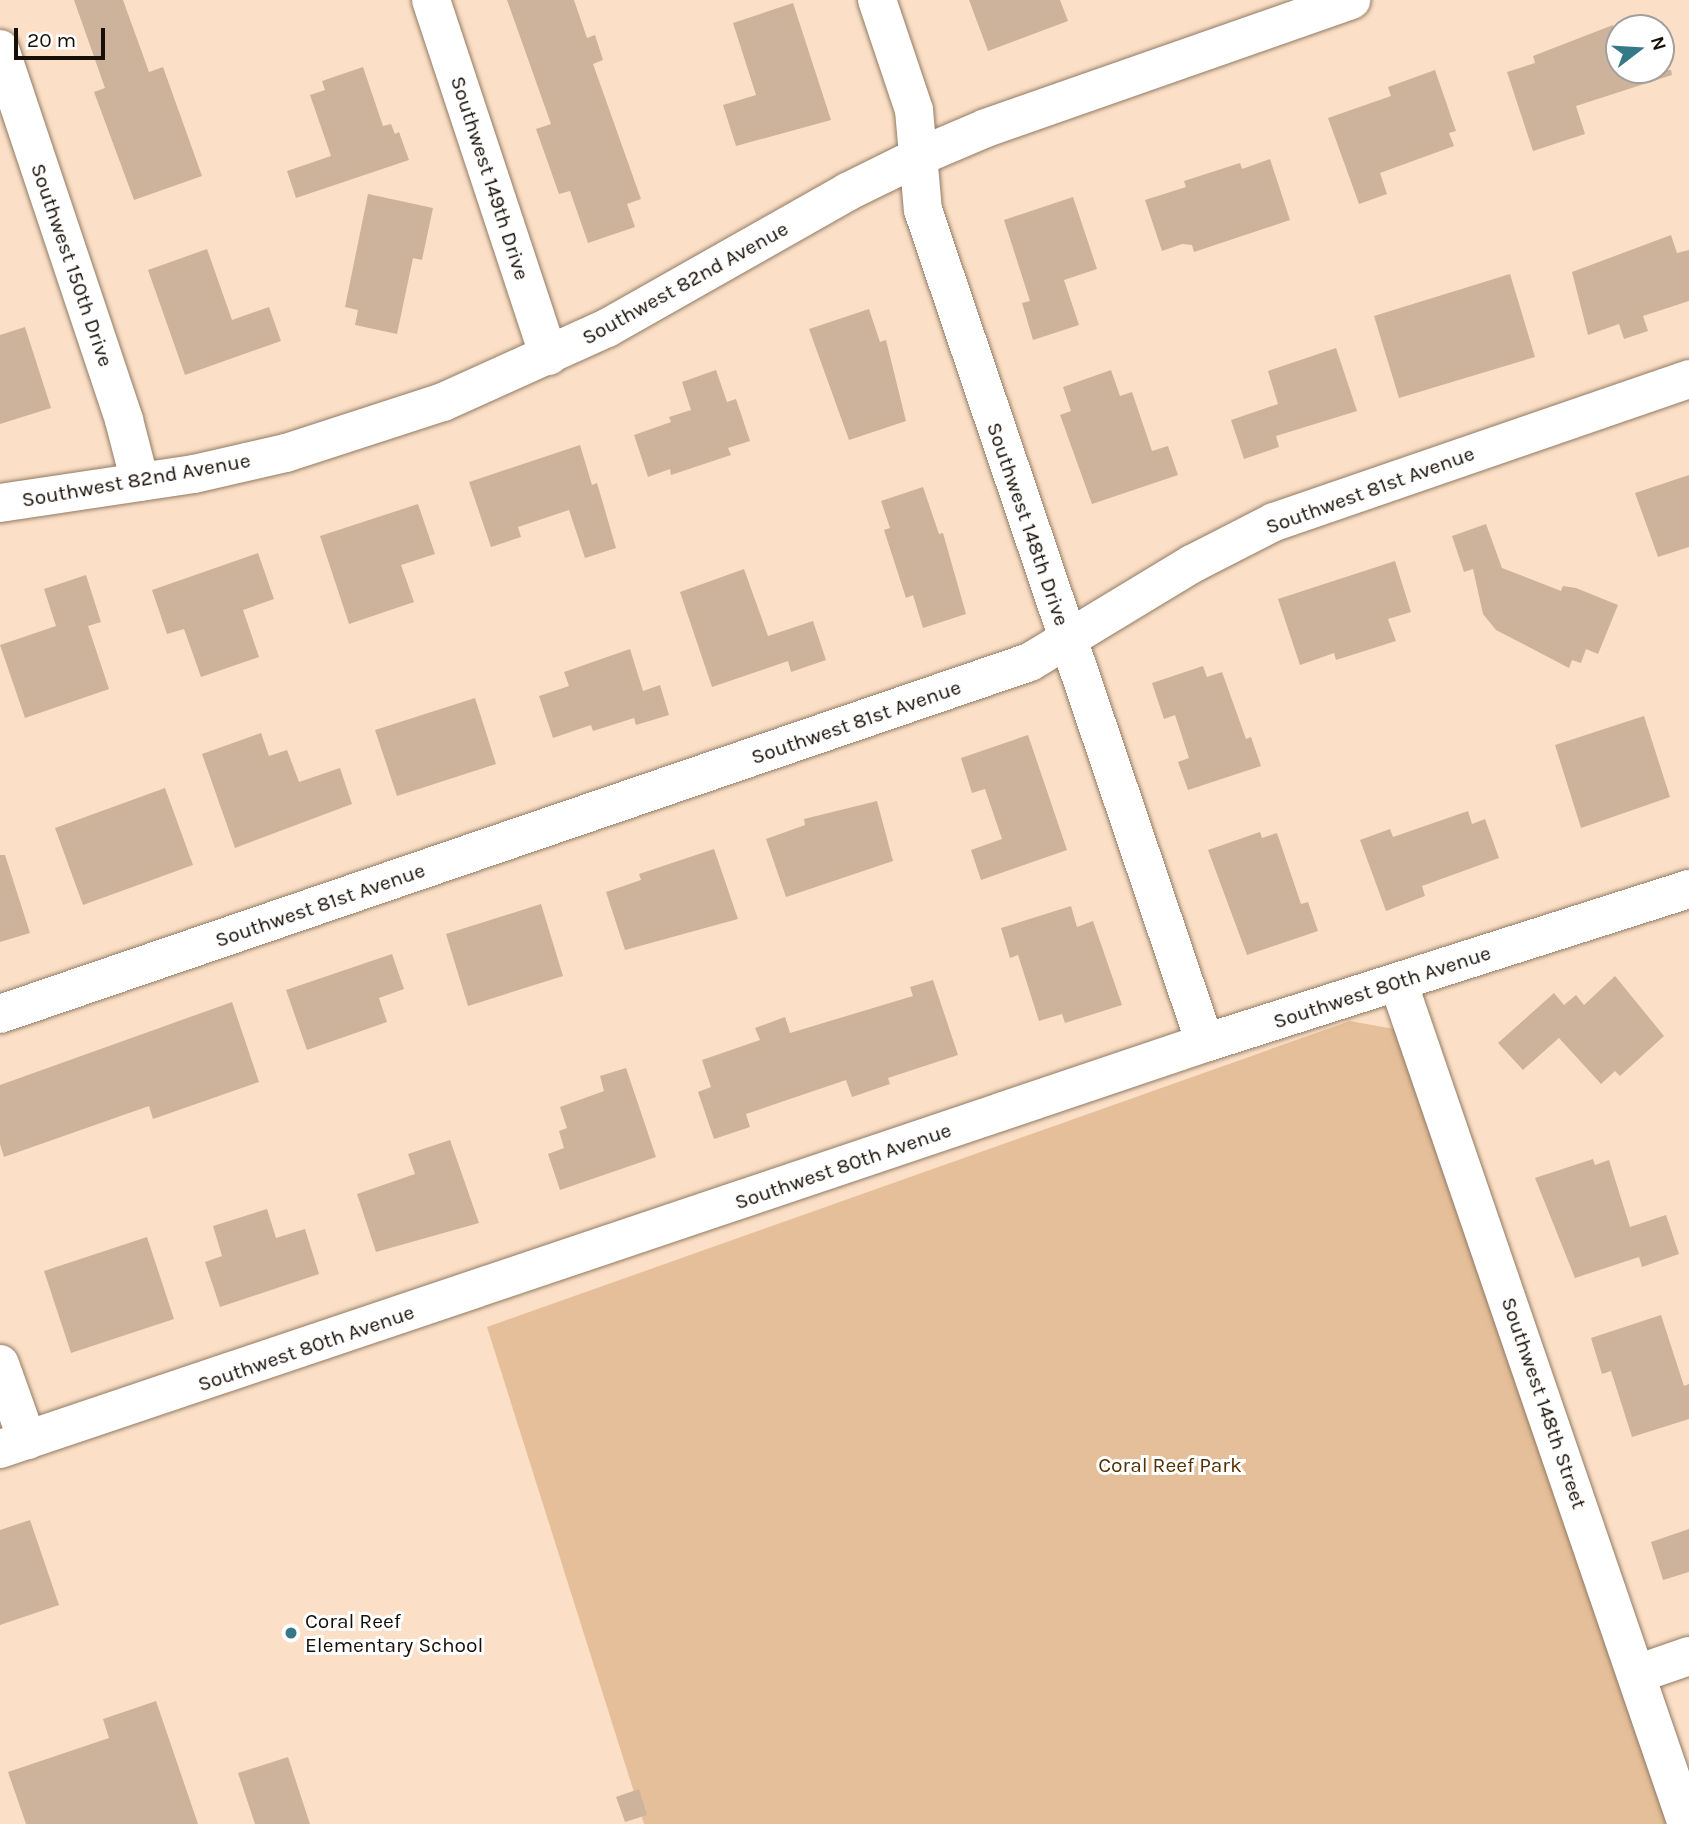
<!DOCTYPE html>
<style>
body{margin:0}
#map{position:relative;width:1689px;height:1824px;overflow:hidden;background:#fbe0c7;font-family:Karla,sans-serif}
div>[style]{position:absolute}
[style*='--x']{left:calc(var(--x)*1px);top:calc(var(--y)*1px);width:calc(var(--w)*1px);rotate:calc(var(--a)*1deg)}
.green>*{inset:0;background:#e5bf99}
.building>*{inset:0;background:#cdb39b}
.roads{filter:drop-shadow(0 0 2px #927a63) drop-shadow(0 0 2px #927a63)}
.minor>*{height:38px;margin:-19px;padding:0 19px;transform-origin:19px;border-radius:19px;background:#fff}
.dots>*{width:19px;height:19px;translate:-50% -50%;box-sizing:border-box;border:4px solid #fff;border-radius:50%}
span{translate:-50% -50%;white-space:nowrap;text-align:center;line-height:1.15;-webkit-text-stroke:6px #fff;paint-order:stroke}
.street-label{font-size:21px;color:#180f07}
.park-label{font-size:21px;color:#542f00}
.poi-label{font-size:21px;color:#180f07}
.left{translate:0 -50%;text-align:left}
.north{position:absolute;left:1605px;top:14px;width:70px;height:70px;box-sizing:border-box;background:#fff;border:2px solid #a39f9c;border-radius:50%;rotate:73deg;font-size:19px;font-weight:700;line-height:28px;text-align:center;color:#180f07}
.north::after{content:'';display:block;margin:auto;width:24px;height:32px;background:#357989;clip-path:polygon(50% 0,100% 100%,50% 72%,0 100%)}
.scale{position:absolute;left:14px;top:28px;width:91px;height:32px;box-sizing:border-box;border:4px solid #180f07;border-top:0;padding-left:9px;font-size:21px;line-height:24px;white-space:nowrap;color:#180f07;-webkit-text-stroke:5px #fff;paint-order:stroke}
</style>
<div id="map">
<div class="green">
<div style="clip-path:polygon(1350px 1021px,1405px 1031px,1671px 1824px,644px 1824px,487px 1327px)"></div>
</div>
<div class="building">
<div style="clip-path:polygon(74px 0,123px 0,149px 72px,163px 67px,202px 176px,134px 200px,94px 92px,105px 88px)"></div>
<div style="clip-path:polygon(507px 0,574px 0,587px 38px,595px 35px,603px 60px,593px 64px,641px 199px,627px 204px,635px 227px,588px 243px,570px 191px,559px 194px,536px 129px,551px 124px)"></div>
<div style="clip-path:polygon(969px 0,1060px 0,1068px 21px,988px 51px)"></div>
<div style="clip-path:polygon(793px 3px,831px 120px,736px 146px,723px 105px,756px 95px,733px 23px)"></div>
<div style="clip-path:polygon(1613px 25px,1619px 44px,1619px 70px,1671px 70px,1672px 75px,1576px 106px,1585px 134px,1533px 151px,1507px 72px,1535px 63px,1533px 56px)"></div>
<div style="clip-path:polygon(363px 67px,383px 126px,391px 124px,395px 134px,399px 132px,409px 160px,296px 198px,287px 171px,331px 156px,310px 95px,325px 90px,322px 81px)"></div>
<div style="clip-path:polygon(1435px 70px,1456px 131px,1449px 133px,1454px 146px,1380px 173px,1387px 194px,1359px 204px,1328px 118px,1391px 96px,1388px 87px)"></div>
<div style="clip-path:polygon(1270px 159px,1290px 220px,1194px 252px,1192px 245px,1182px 244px,1162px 251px,1145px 200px,1186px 187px,1184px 181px,1240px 163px,1242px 169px)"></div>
<div style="clip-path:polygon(368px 194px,433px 208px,422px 260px,413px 258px,397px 334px,355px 325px,358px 310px,345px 307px)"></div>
<div style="clip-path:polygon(1073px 197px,1097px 269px,1064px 280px,1079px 325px,1033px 340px,1022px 303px,1030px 301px,1004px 220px)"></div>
<div style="clip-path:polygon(1671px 235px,1677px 253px,1689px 250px,1689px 301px,1643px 316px,1648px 331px,1624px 339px,1619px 324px,1588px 335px,1572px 272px)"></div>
<div style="clip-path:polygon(207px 249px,232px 320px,269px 307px,281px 341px,185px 375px,148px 270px)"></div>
<div style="clip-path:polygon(1510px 274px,1535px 357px,1399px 398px,1374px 316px)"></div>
<div style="clip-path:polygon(869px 309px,880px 342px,886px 340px,906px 421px,849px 440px,809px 329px)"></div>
<div style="clip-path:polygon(25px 327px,51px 408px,0 424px,0 335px)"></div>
<div style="clip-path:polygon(1336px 348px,1357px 411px,1276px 436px,1279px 447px,1244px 459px,1231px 420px,1278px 404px,1268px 371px)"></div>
<div style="clip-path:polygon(716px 370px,727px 402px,736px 399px,750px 441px,728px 448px,731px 455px,671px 475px,670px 469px,648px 477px,634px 435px,671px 422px,669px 417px,691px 410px,682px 382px)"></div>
<div style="clip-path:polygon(1111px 370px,1120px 396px,1132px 392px,1152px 451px,1168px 446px,1178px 475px,1092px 504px,1060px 415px,1071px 411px,1063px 387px)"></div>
<div style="clip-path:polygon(580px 445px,592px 485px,597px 483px,616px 548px,585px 558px,569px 510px,518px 527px,521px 537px,491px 547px,469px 482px)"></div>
<div style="clip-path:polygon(1689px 475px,1689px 547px,1658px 557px,1635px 493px)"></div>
<div style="clip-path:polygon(923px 487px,939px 534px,943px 533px,966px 614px,923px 628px,913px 595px,906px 598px,884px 530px,890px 528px,881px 501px)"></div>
<div style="clip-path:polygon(418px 504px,435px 554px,401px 565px,414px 602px,349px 624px,320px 536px)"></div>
<div style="clip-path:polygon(1486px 524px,1502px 568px,1561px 591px,1563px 586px,1576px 588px,1618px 605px,1598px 654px,1586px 649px,1581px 663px,1572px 660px,1569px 668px,1496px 630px,1483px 614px,1473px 569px,1464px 572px,1452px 536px)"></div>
<div style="clip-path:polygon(258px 553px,274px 599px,243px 610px,259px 657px,201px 677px,184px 629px,167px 634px,152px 590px)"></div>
<div style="clip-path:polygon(1395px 561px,1411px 612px,1388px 619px,1396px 641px,1336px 660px,1334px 653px,1300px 665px,1278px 599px)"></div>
<div style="clip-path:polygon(744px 569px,768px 636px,813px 621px,826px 660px,791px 672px,788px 661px,712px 687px,680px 592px)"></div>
<div style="clip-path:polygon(86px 575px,101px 622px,88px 626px,109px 689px,25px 718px,0 645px,56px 626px,44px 589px)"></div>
<div style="clip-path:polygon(630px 649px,643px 691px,660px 685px,669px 715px,636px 725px,634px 718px,593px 731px,591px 725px,553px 738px,539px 696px,569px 686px,564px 672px)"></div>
<div style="clip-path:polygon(1203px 666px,1207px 677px,1222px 672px,1246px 739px,1251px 737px,1261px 766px,1188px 790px,1178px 762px,1189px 758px,1175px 715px,1164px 719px,1152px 683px)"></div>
<div style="clip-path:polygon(475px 698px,496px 764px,397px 796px,375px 730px)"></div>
<div style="clip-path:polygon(1644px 716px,1670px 797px,1581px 828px,1555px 745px)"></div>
<div style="clip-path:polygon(261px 733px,269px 756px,287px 750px,299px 782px,340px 768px,352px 804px,235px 848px,202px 754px)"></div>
<div style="clip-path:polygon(1028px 735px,1067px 850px,981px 880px,971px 850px,1002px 839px,985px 789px,972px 793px,961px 758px)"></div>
<div style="clip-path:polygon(165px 788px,193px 865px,83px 905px,55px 828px)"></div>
<div style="clip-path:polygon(877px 801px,893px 861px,786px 897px,766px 839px,805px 825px,804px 819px)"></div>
<div style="clip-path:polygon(1468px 811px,1472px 824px,1485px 819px,1499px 858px,1422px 886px,1425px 896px,1386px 911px,1360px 840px,1390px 829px,1393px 837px)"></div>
<div style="clip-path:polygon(1260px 832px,1262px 838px,1277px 833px,1301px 904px,1308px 902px,1318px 931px,1247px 955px,1208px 850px)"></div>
<div style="clip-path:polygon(714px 849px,738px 919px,625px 950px,606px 892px,641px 880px,639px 874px)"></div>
<div style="clip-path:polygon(0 855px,5px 855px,30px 933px,0 942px)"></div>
<div style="clip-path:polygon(541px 904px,563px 976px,468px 1006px,446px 934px)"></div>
<div style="clip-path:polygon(1071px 906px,1077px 927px,1093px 921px,1122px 1005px,1065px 1023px,1062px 1014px,1039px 1021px,1018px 955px,1010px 958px,1001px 928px)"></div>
<div style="clip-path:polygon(392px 954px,404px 989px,379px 998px,387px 1022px,307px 1050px,286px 990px)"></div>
<div style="clip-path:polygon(1615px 976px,1664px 1036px,1620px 1076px,1615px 1071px,1601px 1084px,1559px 1038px,1523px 1070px,1498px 1043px,1554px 993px,1564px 1005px,1576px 995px,1584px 1005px)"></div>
<div style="clip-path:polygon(933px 980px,958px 1055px,888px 1078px,890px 1084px,852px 1097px,846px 1080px,746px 1114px,750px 1127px,714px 1139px,698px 1092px,711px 1087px,702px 1060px,760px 1040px,755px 1028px,785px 1017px,790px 1033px,913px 996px,910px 987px)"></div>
<div style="clip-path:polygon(232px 1002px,259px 1082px,153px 1119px,149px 1106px,4px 1157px,0 1144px,0 1085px)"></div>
<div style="clip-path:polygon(626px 1068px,656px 1157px,560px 1190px,548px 1154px,564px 1148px,559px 1131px,567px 1128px,560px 1107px,604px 1091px,600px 1076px)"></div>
<div style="clip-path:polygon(450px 1140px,479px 1223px,376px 1252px,357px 1194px,415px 1174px,408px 1154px)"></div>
<div style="clip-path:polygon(1593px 1159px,1595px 1165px,1609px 1160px,1630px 1227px,1666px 1215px,1679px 1254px,1642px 1267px,1639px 1257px,1575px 1278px,1535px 1178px)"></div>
<div style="clip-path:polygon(267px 1209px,276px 1238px,305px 1229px,319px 1274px,220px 1307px,205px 1262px,222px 1256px,213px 1226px)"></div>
<div style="clip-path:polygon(147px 1237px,174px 1319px,71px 1353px,44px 1271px)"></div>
<div style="clip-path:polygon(1661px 1315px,1684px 1386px,1689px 1384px,1689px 1419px,1632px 1437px,1611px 1371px,1602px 1374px,1591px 1338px)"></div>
<div style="clip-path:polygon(30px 1520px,59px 1605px,0 1625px,0 1530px)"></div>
<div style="clip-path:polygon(1689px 1529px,1689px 1572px,1663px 1580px,1651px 1542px)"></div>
<div style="clip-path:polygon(156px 1701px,198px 1824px,26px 1824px,8px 1772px,109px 1738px,103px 1719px)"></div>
<div style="clip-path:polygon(288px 1757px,310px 1824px,255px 1824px,238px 1773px)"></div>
<div style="clip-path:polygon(639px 1789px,647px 1815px,625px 1822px,616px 1797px)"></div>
</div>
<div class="roads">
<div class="minor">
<div style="--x:431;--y:0;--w:375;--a:71.7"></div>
<div style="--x:877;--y:0;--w:116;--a:71.4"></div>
<div style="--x:914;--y:110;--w:100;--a:84.9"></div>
<div style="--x:923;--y:210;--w:879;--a:71.3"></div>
<div style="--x:0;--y:49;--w:391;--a:71.5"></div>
<div style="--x:124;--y:420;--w:64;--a:75.5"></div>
<div style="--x:0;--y:503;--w:196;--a:-8.5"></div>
<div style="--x:194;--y:474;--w:94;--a:-12.9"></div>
<div style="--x:286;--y:453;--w:165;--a:-18"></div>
<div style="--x:443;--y:402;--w:180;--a:-24.3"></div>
<div style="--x:607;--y:328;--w:276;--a:-29.5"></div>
<div style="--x:847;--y:192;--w:79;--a:-26.2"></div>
<div style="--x:918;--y:157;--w:74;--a:-23.1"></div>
<div style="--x:986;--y:128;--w:387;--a:-19.3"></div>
<div style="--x:1398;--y:982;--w:890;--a:71.06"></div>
<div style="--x:0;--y:1014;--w:1088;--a:-18.87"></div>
<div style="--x:1030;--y:662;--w:189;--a:-31.2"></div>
<div style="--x:1192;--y:564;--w:92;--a:-27.1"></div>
<div style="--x:1274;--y:522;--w:439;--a:-19"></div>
<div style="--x:0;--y:1364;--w:81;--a:70.4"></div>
<div style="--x:0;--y:1449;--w:1272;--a:-18.62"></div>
<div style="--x:1205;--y:1043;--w:508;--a:-17.65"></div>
<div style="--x:1637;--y:1674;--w:55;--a:-19.1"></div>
</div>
</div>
<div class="dots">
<div style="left:291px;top:1633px;background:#357989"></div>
</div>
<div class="street-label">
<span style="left:490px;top:178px;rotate:72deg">Southwest 149th Drive</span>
<span style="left:72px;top:265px;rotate:71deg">Southwest 150th Drive</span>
<span style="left:685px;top:283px;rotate:-29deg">Southwest 82nd Avenue</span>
<span style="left:136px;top:480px;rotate:-10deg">Southwest 82nd Avenue</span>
<span style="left:1370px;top:490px;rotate:-20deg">Southwest 81st Avenue</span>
<span style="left:1028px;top:524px;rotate:71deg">Southwest 148th Drive</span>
<span style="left:856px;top:722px;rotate:-19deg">Southwest 81st Avenue</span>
<span style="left:320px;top:905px;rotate:-19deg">Southwest 81st Avenue</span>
<span style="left:1382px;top:987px;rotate:-18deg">Southwest 80th Avenue</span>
<span style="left:843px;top:1166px;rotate:-19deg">Southwest 80th Avenue</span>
<span style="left:306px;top:1348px;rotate:-19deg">Southwest 80th Avenue</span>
<span style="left:1544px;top:1403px;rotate:71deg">Southwest 148th Street</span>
</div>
<div class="park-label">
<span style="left:1170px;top:1465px">Coral Reef Park</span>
</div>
<div class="poi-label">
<span class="left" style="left:305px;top:1633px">Coral Reef<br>Elementary School</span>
</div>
<div class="north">N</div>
<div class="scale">20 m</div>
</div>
